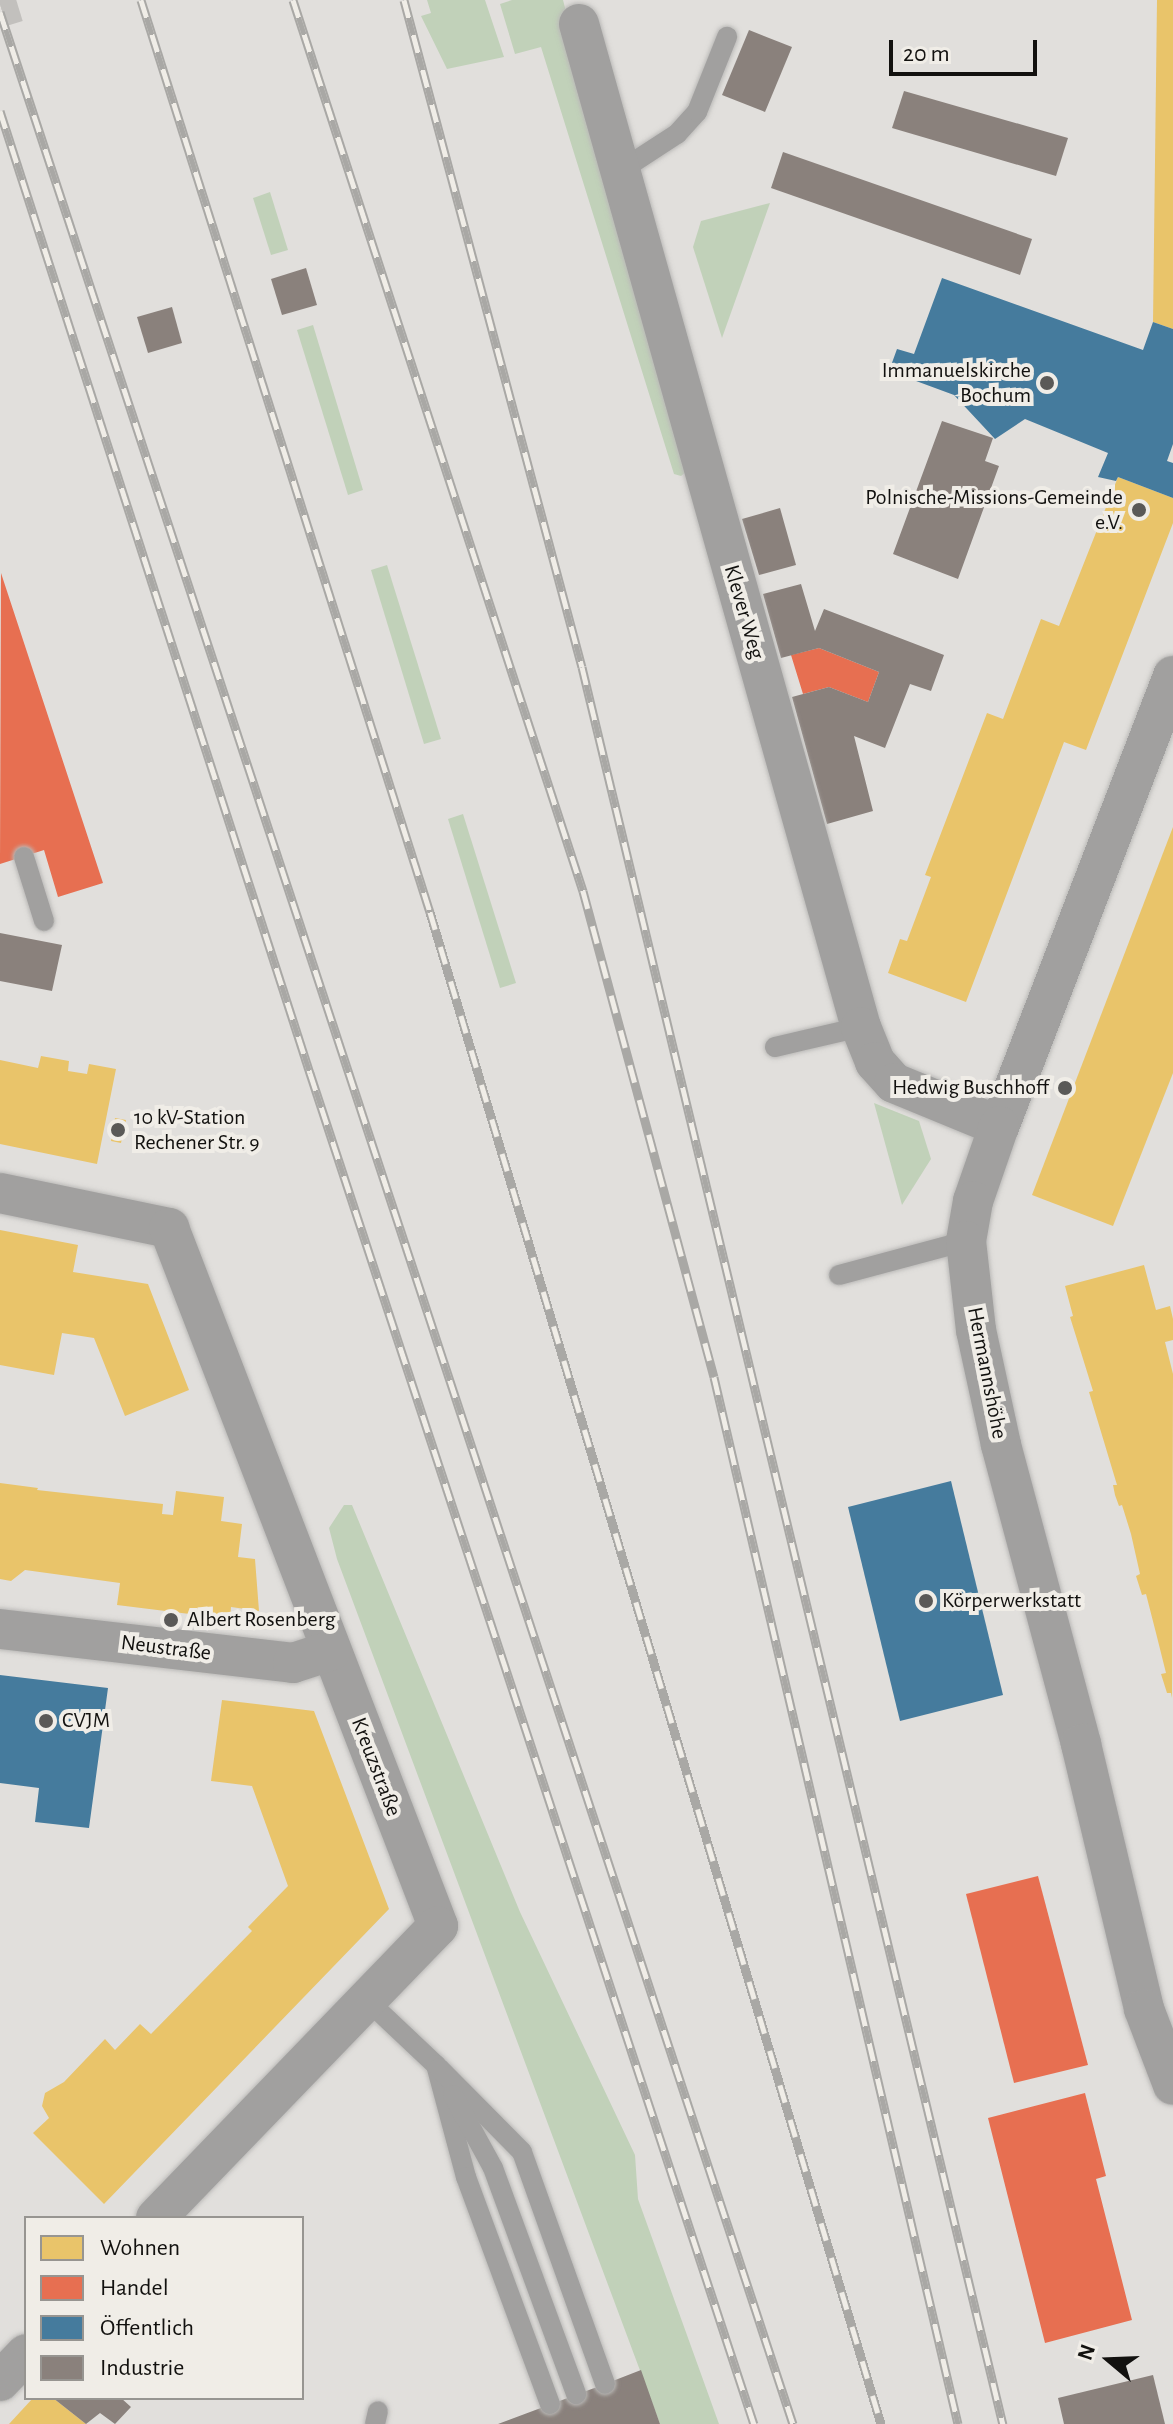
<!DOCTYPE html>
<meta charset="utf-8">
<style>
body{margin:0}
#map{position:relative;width:1173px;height:2424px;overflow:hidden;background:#e1dfdc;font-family:"Alegreya Sans",sans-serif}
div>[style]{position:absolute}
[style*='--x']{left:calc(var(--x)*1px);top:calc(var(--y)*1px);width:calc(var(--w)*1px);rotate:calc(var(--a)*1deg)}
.green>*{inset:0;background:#c1d1b9}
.homes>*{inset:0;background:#e9c46a}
.shops>*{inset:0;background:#e76f51}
.public>*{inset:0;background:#457b9d}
.industry>*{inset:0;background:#8a817c}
.secondary-tunnel>*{height:44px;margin-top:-22px;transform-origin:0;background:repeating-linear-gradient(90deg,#c2c0bd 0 44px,transparent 0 66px)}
.roads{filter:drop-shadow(0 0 2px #bbbab8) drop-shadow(0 0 2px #bbbab8)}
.lane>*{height:20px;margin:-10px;padding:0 10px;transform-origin:10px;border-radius:10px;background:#a1a09f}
.street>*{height:40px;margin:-20px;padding:0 20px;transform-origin:20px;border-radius:20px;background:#a1a09f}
.rail>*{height:9px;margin-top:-4.5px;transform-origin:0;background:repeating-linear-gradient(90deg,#f0ede7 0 18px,#a9a8a5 0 36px);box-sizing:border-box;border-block:2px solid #a9a8a5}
.dots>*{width:22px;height:22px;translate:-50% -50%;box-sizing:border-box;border:4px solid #f0ede7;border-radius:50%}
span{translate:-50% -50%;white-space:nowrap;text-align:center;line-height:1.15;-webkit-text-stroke:8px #f0ede7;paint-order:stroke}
.poi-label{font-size:22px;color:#12110f}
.right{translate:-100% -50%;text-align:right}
.left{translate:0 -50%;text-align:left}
.street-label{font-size:22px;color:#12110f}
.legend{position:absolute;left:24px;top:2216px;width:280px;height:184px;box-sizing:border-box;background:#f0ede7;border:2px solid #979591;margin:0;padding:10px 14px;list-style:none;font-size:24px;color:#12110f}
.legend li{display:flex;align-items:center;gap:16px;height:40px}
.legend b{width:40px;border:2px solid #979591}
.north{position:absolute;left:1069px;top:2320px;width:80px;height:80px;-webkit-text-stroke:6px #f0ede7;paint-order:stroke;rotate:289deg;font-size:22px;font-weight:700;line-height:32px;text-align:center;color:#12110f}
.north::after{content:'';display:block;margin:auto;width:28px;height:36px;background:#12110f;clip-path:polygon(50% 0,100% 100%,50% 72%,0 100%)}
.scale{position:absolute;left:889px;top:40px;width:148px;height:36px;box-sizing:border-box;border:4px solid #12110f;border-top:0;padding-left:10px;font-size:24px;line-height:28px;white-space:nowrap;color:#12110f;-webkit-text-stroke:6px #f0ede7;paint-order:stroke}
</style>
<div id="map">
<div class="green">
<div style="clip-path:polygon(427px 0,485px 0,504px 57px,447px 69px,421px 16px,431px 13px)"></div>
<div style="clip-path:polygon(512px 0,563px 0,686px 472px,681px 476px,674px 474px,541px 47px,515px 54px,500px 4px)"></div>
<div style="clip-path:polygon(270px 192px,288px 250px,271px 255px,253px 198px)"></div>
<div style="clip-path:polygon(770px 203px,722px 338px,693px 247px,701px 221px)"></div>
<div style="clip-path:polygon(313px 325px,363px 490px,348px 495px,297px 330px)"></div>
<div style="clip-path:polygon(387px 565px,441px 739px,424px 744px,371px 570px)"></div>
<div style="clip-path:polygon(463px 814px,516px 983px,500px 988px,448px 819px)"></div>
<div style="clip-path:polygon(874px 1103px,919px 1121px,931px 1159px,902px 1205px)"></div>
<div style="clip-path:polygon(344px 1505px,352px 1505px,520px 1912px,635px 2155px,638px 2199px,719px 2424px,660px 2424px,337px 1559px,329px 1528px)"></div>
</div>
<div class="homes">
<div style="clip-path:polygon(1157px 0,1173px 0,1173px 329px,1153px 322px)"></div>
<div style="clip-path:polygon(1118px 477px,1173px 498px,1173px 523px,1086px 750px,1064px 742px,966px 1002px,888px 973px,900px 939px,907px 941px,931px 877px,925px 875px,987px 713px,1003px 719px,1041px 619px,1059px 626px)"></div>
<div style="clip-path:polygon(1173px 827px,1173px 1073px,1113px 1226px,1032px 1195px)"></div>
<div style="clip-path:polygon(41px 1056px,69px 1061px,68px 1071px,87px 1074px,89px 1064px,116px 1069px,97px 1164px,0 1144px,0 1060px,38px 1068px)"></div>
<div style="clip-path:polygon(115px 1118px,126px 1120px,121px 1143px,111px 1141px)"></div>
<div style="clip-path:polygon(0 1230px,78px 1245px,73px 1272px,148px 1284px,189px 1390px,125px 1416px,94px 1338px,62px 1333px,54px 1375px,0 1365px)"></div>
<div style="clip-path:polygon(1144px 1265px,1156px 1310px,1170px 1306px,1173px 1319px,1173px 1340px,1165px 1342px,1173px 1374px,1172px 1698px,1171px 1693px,1167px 1693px,1161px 1674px,1166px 1673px,1156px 1633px,1146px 1594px,1142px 1595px,1136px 1576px,1140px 1574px,1131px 1534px,1122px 1505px,1119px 1506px,1115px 1495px,1113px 1485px,1117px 1485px,1089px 1392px,1093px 1391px,1070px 1317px,1073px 1316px,1065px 1286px)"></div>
<div style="clip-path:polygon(0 1483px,38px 1488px,37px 1490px,163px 1504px,162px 1514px,173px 1515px,176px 1491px,224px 1497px,221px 1521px,242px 1524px,238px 1557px,255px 1559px,259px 1611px,231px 1607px,230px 1619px,117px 1605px,120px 1583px,25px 1570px,11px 1581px,0 1579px)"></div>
<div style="clip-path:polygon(222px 1700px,314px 1711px,389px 1909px,104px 2204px,33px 2133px,49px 2118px,42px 2106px,45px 2093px,64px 2082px,105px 2039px,115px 2050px,140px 2024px,151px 2034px,252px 1931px,248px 1927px,288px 1886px,252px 1786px,211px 1781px)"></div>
<div style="clip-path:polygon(33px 2398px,53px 2398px,86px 2424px,9px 2424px)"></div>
</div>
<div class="shops">
<div style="clip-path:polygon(1px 573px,103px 883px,58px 897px,44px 850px,0 864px)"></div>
<div style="clip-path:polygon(819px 648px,879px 672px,868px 702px,829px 687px,803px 694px,791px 655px)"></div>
<div style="clip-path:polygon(1038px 1876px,1088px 2065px,1014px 2083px,966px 1894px)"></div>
<div style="clip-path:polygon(1085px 2093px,1106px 2176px,1096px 2179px,1132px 2320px,1045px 2343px,988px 2118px)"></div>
</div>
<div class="public">
<div style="clip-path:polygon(942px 278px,1143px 350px,1153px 322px,1173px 329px,1173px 444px,1167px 461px,1173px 463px,1173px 498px,1118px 477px,1116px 481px,1098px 477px,1108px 453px,1025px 419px,995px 439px,954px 395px,889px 371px,897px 349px,914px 354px)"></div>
<div style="clip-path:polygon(951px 1481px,1003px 1695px,900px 1721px,848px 1507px)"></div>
<div style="clip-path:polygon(0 1675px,108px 1688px,89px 1828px,35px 1822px,39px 1788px,0 1783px)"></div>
</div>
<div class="industry">
<div style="clip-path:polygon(749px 30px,792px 47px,765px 112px,722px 95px)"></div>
<div style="clip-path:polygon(904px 91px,1068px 138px,1056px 176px,892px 128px)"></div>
<div style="clip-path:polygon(783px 152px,1032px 239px,1020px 275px,771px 188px)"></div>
<div style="clip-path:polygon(306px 268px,317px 305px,282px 315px,271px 279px)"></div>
<div style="clip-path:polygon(172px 307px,182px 343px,148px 353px,137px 317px)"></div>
<div style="clip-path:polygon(942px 421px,993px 438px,985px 461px,999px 466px,958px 579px,893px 554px)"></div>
<div style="clip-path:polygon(780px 508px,796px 565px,759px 575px,742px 519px)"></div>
<div style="clip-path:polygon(801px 584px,815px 631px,824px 609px,944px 655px,931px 691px,910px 684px,885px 748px,854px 736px,873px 811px,827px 824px,792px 697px,829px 687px,868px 702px,879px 672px,819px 648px,781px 658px,763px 594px)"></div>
<div style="clip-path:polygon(0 933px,62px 945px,52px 991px,0 981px)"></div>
<div style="clip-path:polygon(641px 2370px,660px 2424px,498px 2424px,605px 2384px)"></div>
<div style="clip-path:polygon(1153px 2375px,1165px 2424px,1064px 2424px,1058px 2398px)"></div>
<div style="clip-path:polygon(53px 2398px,121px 2398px,131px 2407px,115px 2424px,100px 2413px,86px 2424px)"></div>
</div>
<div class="secondary-tunnel">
<div style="--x:0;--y:5;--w:17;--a:-17"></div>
</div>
<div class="roads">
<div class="lane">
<div style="--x:620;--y:171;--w:68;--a:-33"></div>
<div style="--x:677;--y:134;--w:30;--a:-48"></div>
<div style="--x:697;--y:112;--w:81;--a:-68.2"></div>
<div style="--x:24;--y:857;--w:67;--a:72.6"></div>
<div style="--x:775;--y:1047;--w:88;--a:-13.1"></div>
<div style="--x:839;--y:1275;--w:131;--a:-15"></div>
<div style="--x:367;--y:2000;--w:95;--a:43.3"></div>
<div style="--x:436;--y:2065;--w:116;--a:75"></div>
<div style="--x:466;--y:2177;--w:242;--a:69.7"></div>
<div style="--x:439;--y:2068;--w:118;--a:45.3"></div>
<div style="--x:522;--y:2152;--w:246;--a:70.3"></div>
<div style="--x:453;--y:2095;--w:83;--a:61.3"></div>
<div style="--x:493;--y:2168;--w:241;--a:69.8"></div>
<div style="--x:375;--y:2424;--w:13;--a:-77"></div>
</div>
<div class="street">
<div style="--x:579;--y:24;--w:1042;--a:74.3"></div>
<div style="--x:861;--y:1027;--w:38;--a:68"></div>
<div style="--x:875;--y:1062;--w:28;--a:48"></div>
<div style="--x:894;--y:1083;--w:113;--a:22.3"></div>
<div style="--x:1173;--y:676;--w:482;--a:111.1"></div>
<div style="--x:999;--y:1126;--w:79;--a:109.1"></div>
<div style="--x:973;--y:1201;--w:41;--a:99.9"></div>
<div style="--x:966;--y:1241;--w:90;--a:83.6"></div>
<div style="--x:976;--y:1330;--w:118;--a:77.7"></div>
<div style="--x:1001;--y:1445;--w:310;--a:75"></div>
<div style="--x:1081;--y:1744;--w:272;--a:76.6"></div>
<div style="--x:1144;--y:2009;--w:81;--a:69.1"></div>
<div style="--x:0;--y:1193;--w:173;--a:11.7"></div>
<div style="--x:169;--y:1228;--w:748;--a:68.92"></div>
<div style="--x:438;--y:1926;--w:406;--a:134"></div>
<div style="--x:0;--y:1629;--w:295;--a:6.6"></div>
<div style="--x:293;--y:1663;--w:40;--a:-18"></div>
<div style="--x:0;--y:2381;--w:37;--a:-46"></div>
</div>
</div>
<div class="rail">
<div style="--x:141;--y:0;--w:957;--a:72.42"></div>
<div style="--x:430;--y:912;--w:1578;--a:73.39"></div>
<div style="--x:293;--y:0;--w:937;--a:71.97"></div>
<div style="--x:583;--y:891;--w:503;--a:74.91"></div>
<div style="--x:714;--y:1377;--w:1075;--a:76.88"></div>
<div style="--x:404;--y:0;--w:690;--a:75.06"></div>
<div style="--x:582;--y:667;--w:1807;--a:76.53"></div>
<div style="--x:0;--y:12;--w:2539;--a:71.8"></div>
<div style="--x:0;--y:111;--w:1011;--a:72.14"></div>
<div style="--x:310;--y:1073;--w:1422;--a:71.81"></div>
</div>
<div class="dots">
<div style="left:1047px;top:383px;background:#5a5957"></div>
<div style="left:1139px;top:510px;background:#5a5957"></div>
<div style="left:1065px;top:1088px;background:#5a5957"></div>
<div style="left:118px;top:1130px;background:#5a5957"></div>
<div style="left:926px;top:1601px;background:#5a5957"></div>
<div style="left:171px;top:1620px;background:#5a5957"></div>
<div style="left:46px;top:1721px;background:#5a5957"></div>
</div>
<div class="poi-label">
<span class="right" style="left:1031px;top:383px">Immanuelskirche<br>Bochum</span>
<span class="right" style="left:1123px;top:510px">Polnische-Missions-Gemeinde<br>e.V.</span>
<span class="right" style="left:1049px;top:1088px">Hedwig Buschhoff</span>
<span class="left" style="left:134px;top:1130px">10 kV-Station<br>Rechener Str. 9</span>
<span class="left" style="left:942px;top:1601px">Körperwerkstatt</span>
<span class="left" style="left:187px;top:1620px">Albert Rosenberg</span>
<span class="left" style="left:62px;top:1721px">CVJM</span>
</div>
<div class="street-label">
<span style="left:744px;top:612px;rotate:74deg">Klever Weg</span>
<span style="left:987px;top:1373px;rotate:79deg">Hermannshöhe</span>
<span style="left:166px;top:1648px;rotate:7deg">Neustraße</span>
<span style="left:376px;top:1767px;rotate:69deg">Kreuzstraße</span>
</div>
<ul class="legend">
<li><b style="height:22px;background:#e9c46a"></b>Wohnen</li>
<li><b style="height:22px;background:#e76f51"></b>Handel</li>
<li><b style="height:22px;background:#457b9d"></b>Öffentlich</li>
<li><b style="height:22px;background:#8a817c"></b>Industrie</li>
</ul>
<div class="north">N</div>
<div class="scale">20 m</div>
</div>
